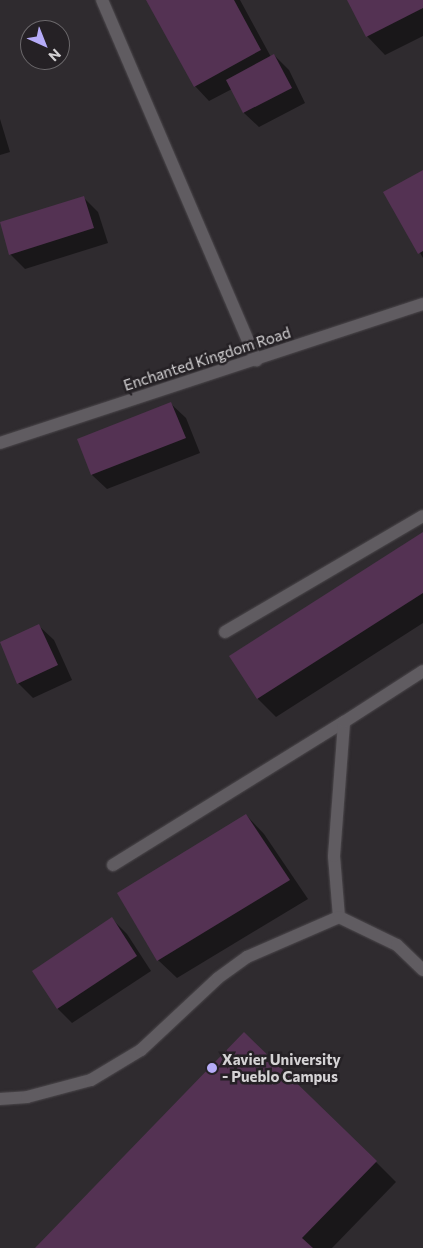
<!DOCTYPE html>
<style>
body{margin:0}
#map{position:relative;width:423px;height:1248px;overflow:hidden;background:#2f2b2f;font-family:Commissioner,sans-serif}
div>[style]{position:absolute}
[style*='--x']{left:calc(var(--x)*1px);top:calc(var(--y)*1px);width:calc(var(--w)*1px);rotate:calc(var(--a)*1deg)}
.shadow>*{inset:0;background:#0007}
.building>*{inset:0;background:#543253}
.roads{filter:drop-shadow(0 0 1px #4c484c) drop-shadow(0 0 1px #4c484c)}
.minor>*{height:12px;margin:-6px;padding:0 6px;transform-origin:6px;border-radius:6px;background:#605c61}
.dots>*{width:14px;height:14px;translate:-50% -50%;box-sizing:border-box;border:2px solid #252125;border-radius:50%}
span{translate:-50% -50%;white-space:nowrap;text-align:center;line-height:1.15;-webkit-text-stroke:5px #252125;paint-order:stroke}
.street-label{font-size:15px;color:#d4d2d4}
.poi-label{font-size:15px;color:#d4d2d4;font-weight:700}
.left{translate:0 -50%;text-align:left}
.north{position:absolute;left:20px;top:20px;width:50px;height:50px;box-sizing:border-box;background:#252125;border:1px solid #6b686b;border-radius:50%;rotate:136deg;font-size:14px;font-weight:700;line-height:20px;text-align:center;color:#d4d2d4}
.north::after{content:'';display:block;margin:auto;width:18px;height:22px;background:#b6acf8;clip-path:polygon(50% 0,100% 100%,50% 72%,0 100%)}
</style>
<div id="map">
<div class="shadow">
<div style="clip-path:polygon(147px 0,240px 0,271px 57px,274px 55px,289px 70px,305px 103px,259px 127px,244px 113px,232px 89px,209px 101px,195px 86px)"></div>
<div style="clip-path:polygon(348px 0,423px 0,423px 36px,385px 55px,367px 36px)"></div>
<div style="clip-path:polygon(0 119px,10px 152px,0 155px)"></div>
<div style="clip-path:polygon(423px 171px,423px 258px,385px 192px)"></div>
<div style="clip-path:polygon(83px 197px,98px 212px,108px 243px,25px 269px,10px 254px)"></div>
<div style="clip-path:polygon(171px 404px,186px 418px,200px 453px,107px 489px,92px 475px,78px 440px)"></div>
<div style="clip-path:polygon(423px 533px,423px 623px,276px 717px,258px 699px,231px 656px)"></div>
<div style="clip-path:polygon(39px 626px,54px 640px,72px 680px,33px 698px,18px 683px)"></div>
<div style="clip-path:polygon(246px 815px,264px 834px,308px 899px,177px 978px,158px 960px)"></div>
<div style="clip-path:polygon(112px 919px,127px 934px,151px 971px,72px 1023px,58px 1009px,33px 971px)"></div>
<div style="clip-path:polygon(376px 1162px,396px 1182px,332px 1248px,36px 1248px)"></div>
</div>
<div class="building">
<div style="clip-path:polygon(146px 0,234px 0,261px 50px,194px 87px)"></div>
<div style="clip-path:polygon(347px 0,423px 0,423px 8px,366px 37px)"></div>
<div style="clip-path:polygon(274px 54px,292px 88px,243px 113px,226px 80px)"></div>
<div style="clip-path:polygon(423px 170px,423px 251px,418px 254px,383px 192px)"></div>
<div style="clip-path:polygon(84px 196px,94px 228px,9px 255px,0 222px)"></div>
<div style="clip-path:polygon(171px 402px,186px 438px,91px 475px,77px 439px)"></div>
<div style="clip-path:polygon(423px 532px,423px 593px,257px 699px,229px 656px)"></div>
<div style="clip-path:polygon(39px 624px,58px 665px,17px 684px,0 642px)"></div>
<div style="clip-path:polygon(246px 814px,290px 880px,157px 961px,117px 893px)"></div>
<div style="clip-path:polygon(112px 917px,137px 956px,57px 1009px,32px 971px)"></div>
<div style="clip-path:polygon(244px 1032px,377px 1161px,302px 1238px,313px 1248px,35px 1248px)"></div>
</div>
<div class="roads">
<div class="minor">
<div style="--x:102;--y:0;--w:392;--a:66.8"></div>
<div style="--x:0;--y:443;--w:445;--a:-18.2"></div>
<div style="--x:225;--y:632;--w:229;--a:-30.4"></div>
<div style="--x:113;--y:865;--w:272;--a:-31.8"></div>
<div style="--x:339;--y:917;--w:61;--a:-94.7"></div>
<div style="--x:334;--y:856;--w:134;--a:-85.7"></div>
<div style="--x:344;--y:722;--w:94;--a:-32.8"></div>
<div style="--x:0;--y:1099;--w:27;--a:-4"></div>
<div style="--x:27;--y:1097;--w:66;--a:-14.9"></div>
<div style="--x:91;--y:1080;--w:58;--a:-31"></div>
<div style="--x:141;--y:1050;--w:105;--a:-43.1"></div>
<div style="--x:218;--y:978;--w:36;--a:-36"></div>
<div style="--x:247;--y:957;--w:100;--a:-23.5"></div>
<div style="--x:339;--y:917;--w:64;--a:25.8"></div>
<div style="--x:397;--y:945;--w:36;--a:44"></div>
</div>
</div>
<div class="dots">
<div style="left:212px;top:1068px;background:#b6acf8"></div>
</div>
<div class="street-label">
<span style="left:207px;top:359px;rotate:-18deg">Enchanted Kingdom Road</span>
</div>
<div class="poi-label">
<span class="left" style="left:222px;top:1068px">Xavier University<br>- Pueblo Campus</span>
</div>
<div class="north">N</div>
</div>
